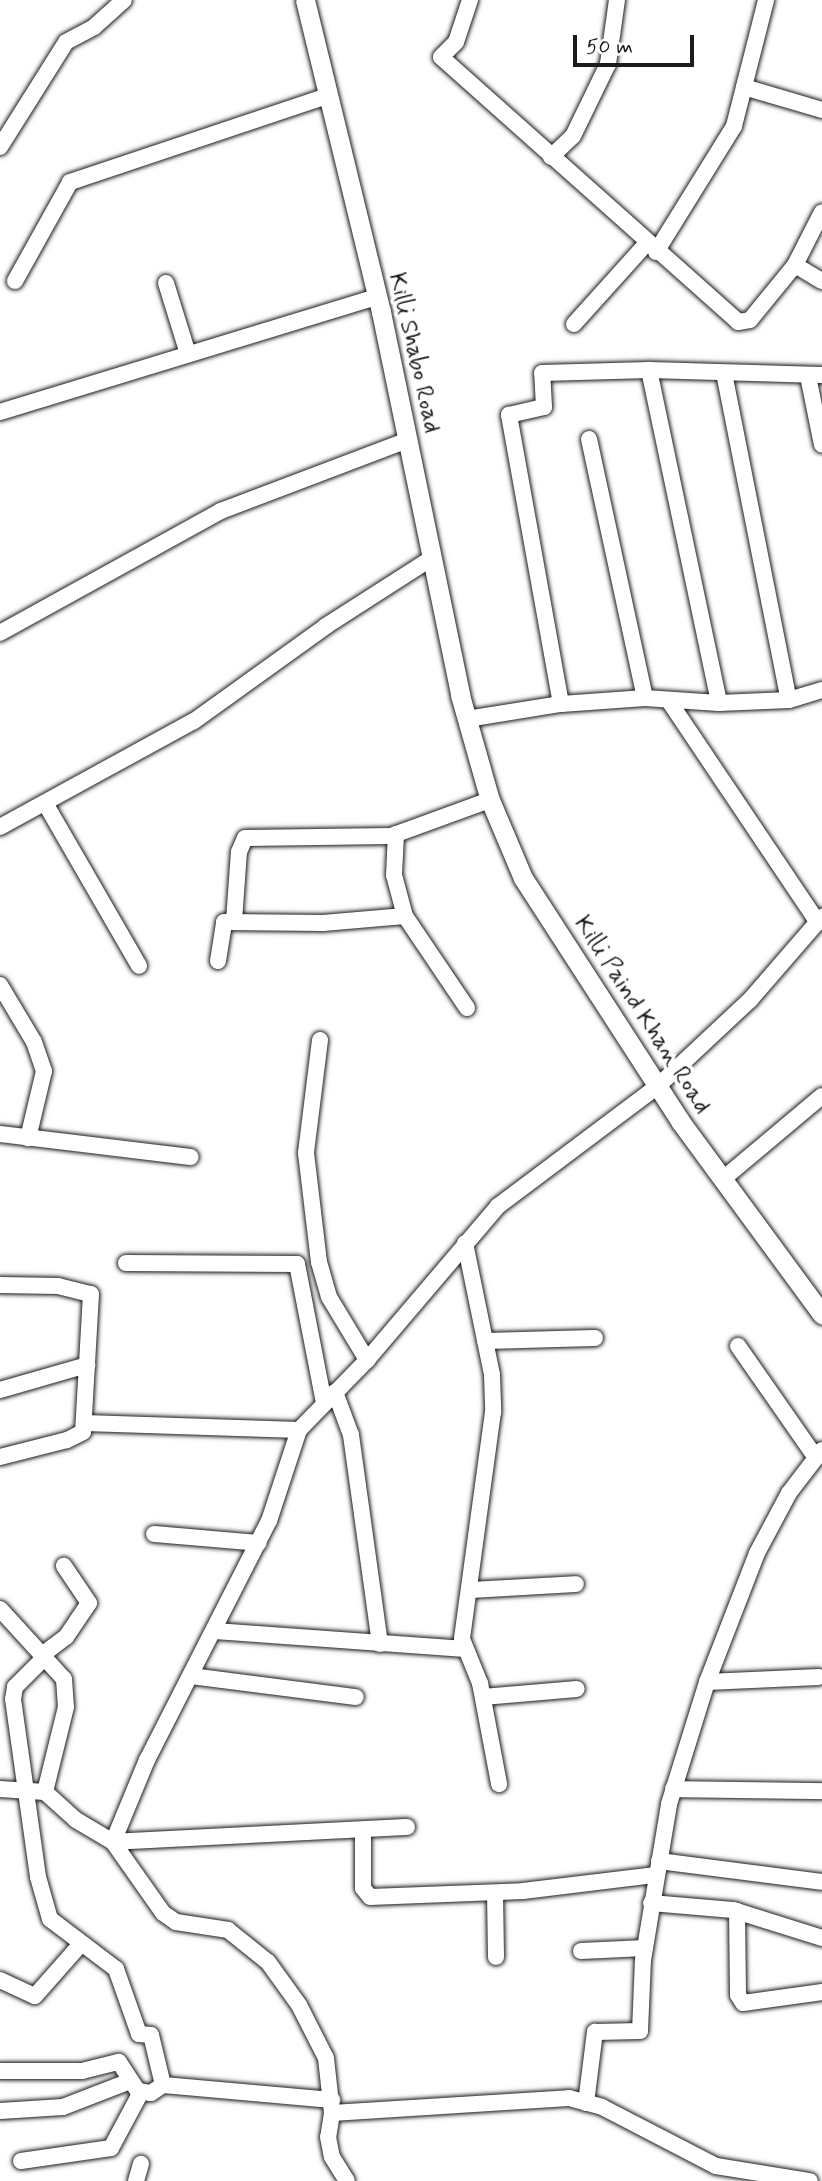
<!DOCTYPE html>
<style>
body{margin:0}
#map{position:relative;width:822px;height:2181px;overflow:hidden;background:#fff;font-family:Mynerve,sans-serif}
div>[style]{position:absolute}
[style*='--x']{left:calc(var(--x)*1px);top:calc(var(--y)*1px);width:calc(var(--w)*1px);rotate:calc(var(--a)*1deg)}
.roads{filter:drop-shadow(0 0 2px #1c1c1c) drop-shadow(0 0 2px #1c1c1c)}
.minor>*{height:16px;margin:-8px;padding:0 8px;transform-origin:8px;border-radius:8px;background:#fff}
.tertiary>*{height:19px;margin:-9.5px;padding:0 9.5px;transform-origin:9.5px;border-radius:9.5px;background:#fff}
span{translate:-50% -50%;white-space:nowrap;text-align:center;line-height:1.15;-webkit-text-stroke:7px #fff;paint-order:stroke}
.street-label{font-size:24px;color:#1c1c1c}
.scale{position:absolute;left:573px;top:35px;width:121px;height:32px;box-sizing:border-box;border:4px solid #1c1c1c;border-top:0;padding-left:9px;font-size:21px;line-height:24px;white-space:nowrap;color:#1c1c1c;-webkit-text-stroke:5px #fff;paint-order:stroke}
</style>
<div id="map">
<div class="roads">
<div class="minor">
<div style="--x:470;--y:0;--w:44;--a:108.4"></div>
<div style="--x:456;--y:42;--w:21;--a:135"></div>
<div style="--x:441;--y:57;--w:398;--a:41.7"></div>
<div style="--x:738;--y:322;--w:12;--a:-9"></div>
<div style="--x:750;--y:320;--w:71;--a:-50.7"></div>
<div style="--x:795;--y:265;--w:59;--a:-63"></div>
<div style="--x:744;--y:87;--w:81;--a:16.4"></div>
<div style="--x:0;--y:147;--w:124;--a:-57.8"></div>
<div style="--x:66;--y:42;--w:32;--a:-28"></div>
<div style="--x:94;--y:27;--w:40;--a:-42"></div>
<div style="--x:551;--y:157;--w:30;--a:-44"></div>
<div style="--x:573;--y:136;--w:80;--a:-64.1"></div>
<div style="--x:608;--y:64;--w:65;--a:-82"></div>
<div style="--x:656;--y:252;--w:148;--a:-58.2"></div>
<div style="--x:734;--y:126;--w:130;--a:-75.7"></div>
<div style="--x:795;--y:265;--w:31;--a:31"></div>
<div style="--x:15;--y:281;--w:113;--a:-60.9"></div>
<div style="--x:70;--y:182;--w:271;--a:-18.5"></div>
<div style="--x:166;--y:283;--w:74;--a:72.8"></div>
<div style="--x:574;--y:324;--w:108;--a:-48"></div>
<div style="--x:649;--y:370;--w:173;--a:1.7"></div>
<div style="--x:724;--y:373;--w:333;--a:78.8"></div>
<div style="--x:808;--y:376;--w:70;--a:78.5"></div>
<div style="--x:0;--y:412;--w:394;--a:-17"></div>
<div style="--x:589;--y:439;--w:265;--a:77.8"></div>
<div style="--x:0;--y:633;--w:252;--a:-28.9"></div>
<div style="--x:221;--y:511;--w:200;--a:-20.8"></div>
<div style="--x:669;--y:701;--w:267;--a:56.1"></div>
<div style="--x:561;--y:704;--w:294;--a:-100.2"></div>
<div style="--x:509;--y:415;--w:36;--a:-13"></div>
<div style="--x:544;--y:407;--w:34;--a:-93"></div>
<div style="--x:542;--y:373;--w:107;--a:-1.6"></div>
<div style="--x:649;--y:370;--w:340;--a:78.1"></div>
<div style="--x:467;--y:719;--w:95;--a:-9.1"></div>
<div style="--x:561;--y:704;--w:84;--a:-4.1"></div>
<div style="--x:645;--y:698;--w:74;--a:3.9"></div>
<div style="--x:719;--y:703;--w:70;--a:-2.5"></div>
<div style="--x:789;--y:700;--w:34;--a:-17"></div>
<div style="--x:45;--y:803;--w:188;--a:60"></div>
<div style="--x:0;--y:827;--w:221;--a:-28.7"></div>
<div style="--x:194;--y:721;--w:163;--a:-35.7"></div>
<div style="--x:326;--y:626;--w:126;--a:-32.7"></div>
<div style="--x:396;--y:834;--w:41;--a:92.8"></div>
<div style="--x:394;--y:875;--w:42;--a:75"></div>
<div style="--x:405;--y:916;--w:111;--a:56"></div>
<div style="--x:234;--y:921;--w:69;--a:-85.9"></div>
<div style="--x:239;--y:852;--w:15;--a:-67"></div>
<div style="--x:245;--y:838;--w:146;--a:-0.8"></div>
<div style="--x:391;--y:836;--w:105;--a:-20"></div>
<div style="--x:218;--y:961;--w:39;--a:-81"></div>
<div style="--x:224;--y:922;--w:99;--a:0.6"></div>
<div style="--x:323;--y:923;--w:82;--a:-4.9"></div>
<div style="--x:0;--y:985;--w:66;--a:59.2"></div>
<div style="--x:34;--y:1042;--w:31;--a:71"></div>
<div style="--x:44;--y:1071;--w:69;--a:103.4"></div>
<div style="--x:320;--y:1040;--w:114;--a:97.1"></div>
<div style="--x:306;--y:1153;--w:110;--a:83.2"></div>
<div style="--x:319;--y:1262;--w:36;--a:74"></div>
<div style="--x:329;--y:1297;--w:74;--a:58.9"></div>
<div style="--x:0;--y:1134;--w:192;--a:6.9"></div>
<div style="--x:723;--y:1179;--w:129;--a:-40"></div>
<div style="--x:465;--y:1243;--w:135;--a:78.4"></div>
<div style="--x:492;--y:1375;--w:37;--a:88"></div>
<div style="--x:493;--y:1412;--w:229;--a:97.8"></div>
<div style="--x:462;--y:1639;--w:48;--a:67.8"></div>
<div style="--x:480;--y:1683;--w:103;--a:79.3"></div>
<div style="--x:126;--y:1263;--w:171;--a:0.3"></div>
<div style="--x:297;--y:1264;--w:142;--a:79"></div>
<div style="--x:0;--y:1285;--w:58;--a:1"></div>
<div style="--x:58;--y:1286;--w:34;--a:14"></div>
<div style="--x:91;--y:1294;--w:138;--a:93.3"></div>
<div style="--x:83;--y:1432;--w:18;--a:153"></div>
<div style="--x:67;--y:1440;--w:69;--a:165.8"></div>
<div style="--x:485;--y:1341;--w:110;--a:-1.6"></div>
<div style="--x:738;--y:1346;--w:136;--a:55.1"></div>
<div style="--x:0;--y:1390;--w:91;--a:-16"></div>
<div style="--x:335;--y:1392;--w:46;--a:69.6"></div>
<div style="--x:351;--y:1435;--w:211;--a:82.1"></div>
<div style="--x:85;--y:1423;--w:214;--a:1.9"></div>
<div style="--x:154;--y:1534;--w:105;--a:4.9"></div>
<div style="--x:470;--y:1590;--w:106;--a:-3.2"></div>
<div style="--x:0;--y:1609;--w:95;--a:47.6"></div>
<div style="--x:64;--y:1679;--w:28;--a:86"></div>
<div style="--x:66;--y:1707;--w:88;--a:103.9"></div>
<div style="--x:215;--y:1631;--w:251;--a:4.1"></div>
<div style="--x:42;--y:1655;--w:30;--a:-37"></div>
<div style="--x:66;--y:1637;--w:41;--a:-55.9"></div>
<div style="--x:89;--y:1603;--w:45;--a:-124"></div>
<div style="--x:44;--y:1658;--w:41;--a:135"></div>
<div style="--x:15;--y:1687;--w:12;--a:99"></div>
<div style="--x:13;--y:1699;--w:180;--a:82"></div>
<div style="--x:38;--y:1877;--w:44;--a:74.1"></div>
<div style="--x:50;--y:1919;--w:83;--a:37.1"></div>
<div style="--x:116;--y:1969;--w:69;--a:70.5"></div>
<div style="--x:139;--y:2034;--w:12;--a:5"></div>
<div style="--x:151;--y:2035;--w:51;--a:76.5"></div>
<div style="--x:163;--y:2085;--w:170;--a:5.1"></div>
<div style="--x:191;--y:1676;--w:166;--a:7.3"></div>
<div style="--x:707;--y:1682;--w:112;--a:-2.6"></div>
<div style="--x:483;--y:1697;--w:94;--a:-4.9"></div>
<div style="--x:0;--y:1789;--w:45;--a:3.8"></div>
<div style="--x:45;--y:1792;--w:42;--a:42.1"></div>
<div style="--x:76;--y:1820;--w:43;--a:30.7"></div>
<div style="--x:113;--y:1842;--w:87;--a:54.8"></div>
<div style="--x:163;--y:1913;--w:16;--a:35"></div>
<div style="--x:176;--y:1922;--w:53;--a:8.7"></div>
<div style="--x:228;--y:1930;--w:51;--a:38.7"></div>
<div style="--x:268;--y:1962;--w:53;--a:54.2"></div>
<div style="--x:299;--y:2005;--w:59;--a:63"></div>
<div style="--x:326;--y:2058;--w:55;--a:83.8"></div>
<div style="--x:332;--y:2113;--w:24;--a:99"></div>
<div style="--x:328;--y:2137;--w:20;--a:79"></div>
<div style="--x:332;--y:2157;--w:28;--a:58"></div>
<div style="--x:673;--y:1789;--w:149;--a:0.8"></div>
<div style="--x:407;--y:1827;--w:294;--a:177.1"></div>
<div style="--x:113;--y:1842;--w:89;--a:-67.5"></div>
<div style="--x:147;--y:1760;--w:268;--a:-63"></div>
<div style="--x:269;--y:1521;--w:96;--a:-71.8"></div>
<div style="--x:299;--y:1430;--w:98;--a:-45.8"></div>
<div style="--x:367;--y:1360;--w:202;--a:-49.6"></div>
<div style="--x:498;--y:1206;--w:200;--a:-36.9"></div>
<div style="--x:658;--y:1086;--w:126;--a:-43.1"></div>
<div style="--x:750;--y:1000;--w:110;--a:-49.1"></div>
<div style="--x:363;--y:1830;--w:58;--a:90"></div>
<div style="--x:363;--y:1888;--w:11;--a:52"></div>
<div style="--x:370;--y:1897;--w:153;--a:-2.2"></div>
<div style="--x:523;--y:1891;--w:134;--a:-6.9"></div>
<div style="--x:659;--y:1861;--w:164;--a:7.3"></div>
<div style="--x:495;--y:1893;--w:64;--a:89.1"></div>
<div style="--x:651;--y:1903;--w:82;--a:4.9"></div>
<div style="--x:733;--y:1910;--w:93;--a:17.5"></div>
<div style="--x:737;--y:1911;--w:84;--a:89.3"></div>
<div style="--x:738;--y:1995;--w:9;--a:58"></div>
<div style="--x:743;--y:2003;--w:80;--a:-7.9"></div>
<div style="--x:581;--y:1951;--w:64;--a:-2.7"></div>
<div style="--x:0;--y:1980;--w:38;--a:25"></div>
<div style="--x:35;--y:1996;--w:68;--a:-48.6"></div>
<div style="--x:0;--y:2071;--w:82;--a:0"></div>
<div style="--x:82;--y:2071;--w:38;--a:-14"></div>
<div style="--x:119;--y:2062;--w:35;--a:57"></div>
<div style="--x:138;--y:2091;--w:13;--a:9"></div>
<div style="--x:151;--y:2093;--w:14;--a:-34"></div>
<div style="--x:586;--y:2103;--w:72;--a:-82.8"></div>
<div style="--x:595;--y:2032;--w:45;--a:-1.3"></div>
<div style="--x:640;--y:2031;--w:71;--a:-87.6"></div>
<div style="--x:643;--y:1960;--w:158;--a:-80.5"></div>
<div style="--x:669;--y:1804;--w:128;--a:-72.7"></div>
<div style="--x:707;--y:1682;--w:138;--a:-68.8"></div>
<div style="--x:757;--y:1553;--w:68;--a:-61.9"></div>
<div style="--x:789;--y:1493;--w:54;--a:-52.5"></div>
<div style="--x:0;--y:2111;--w:63;--a:-3.6"></div>
<div style="--x:63;--y:2107;--w:72;--a:-21.2"></div>
<div style="--x:332;--y:2113;--w:237;--a:-3.6"></div>
<div style="--x:569;--y:2098;--w:34;--a:15"></div>
<div style="--x:602;--y:2107;--w:128;--a:27.4"></div>
<div style="--x:716;--y:2166;--w:95;--a:9.1"></div>
<div style="--x:21;--y:2161;--w:91;--a:-8.2"></div>
<div style="--x:111;--y:2148;--w:64;--a:-61.8"></div>
<div style="--x:136;--y:2181;--w:18;--a:-74"></div>
</div>
<div class="tertiary">
<div style="--x:305;--y:0;--w:321;--a:76.3"></div>
<div style="--x:381;--y:312;--w:391;--a:78.3"></div>
<div style="--x:460;--y:695;--w:109;--a:74.1"></div>
<div style="--x:490;--y:800;--w:85;--a:67.1"></div>
<div style="--x:523;--y:878;--w:289;--a:57.1"></div>
<div style="--x:680;--y:1121;--w:240;--a:53.7"></div>
</div>
</div>
<div class="street-label">
<span style="left:414px;top:353px;rotate:77deg">Killi Shabo Road</span>
<span style="left:642px;top:1015px;rotate:57deg">Killi Paind Khan Road</span>
</div>
<div class="scale">50 m</div>
</div>
